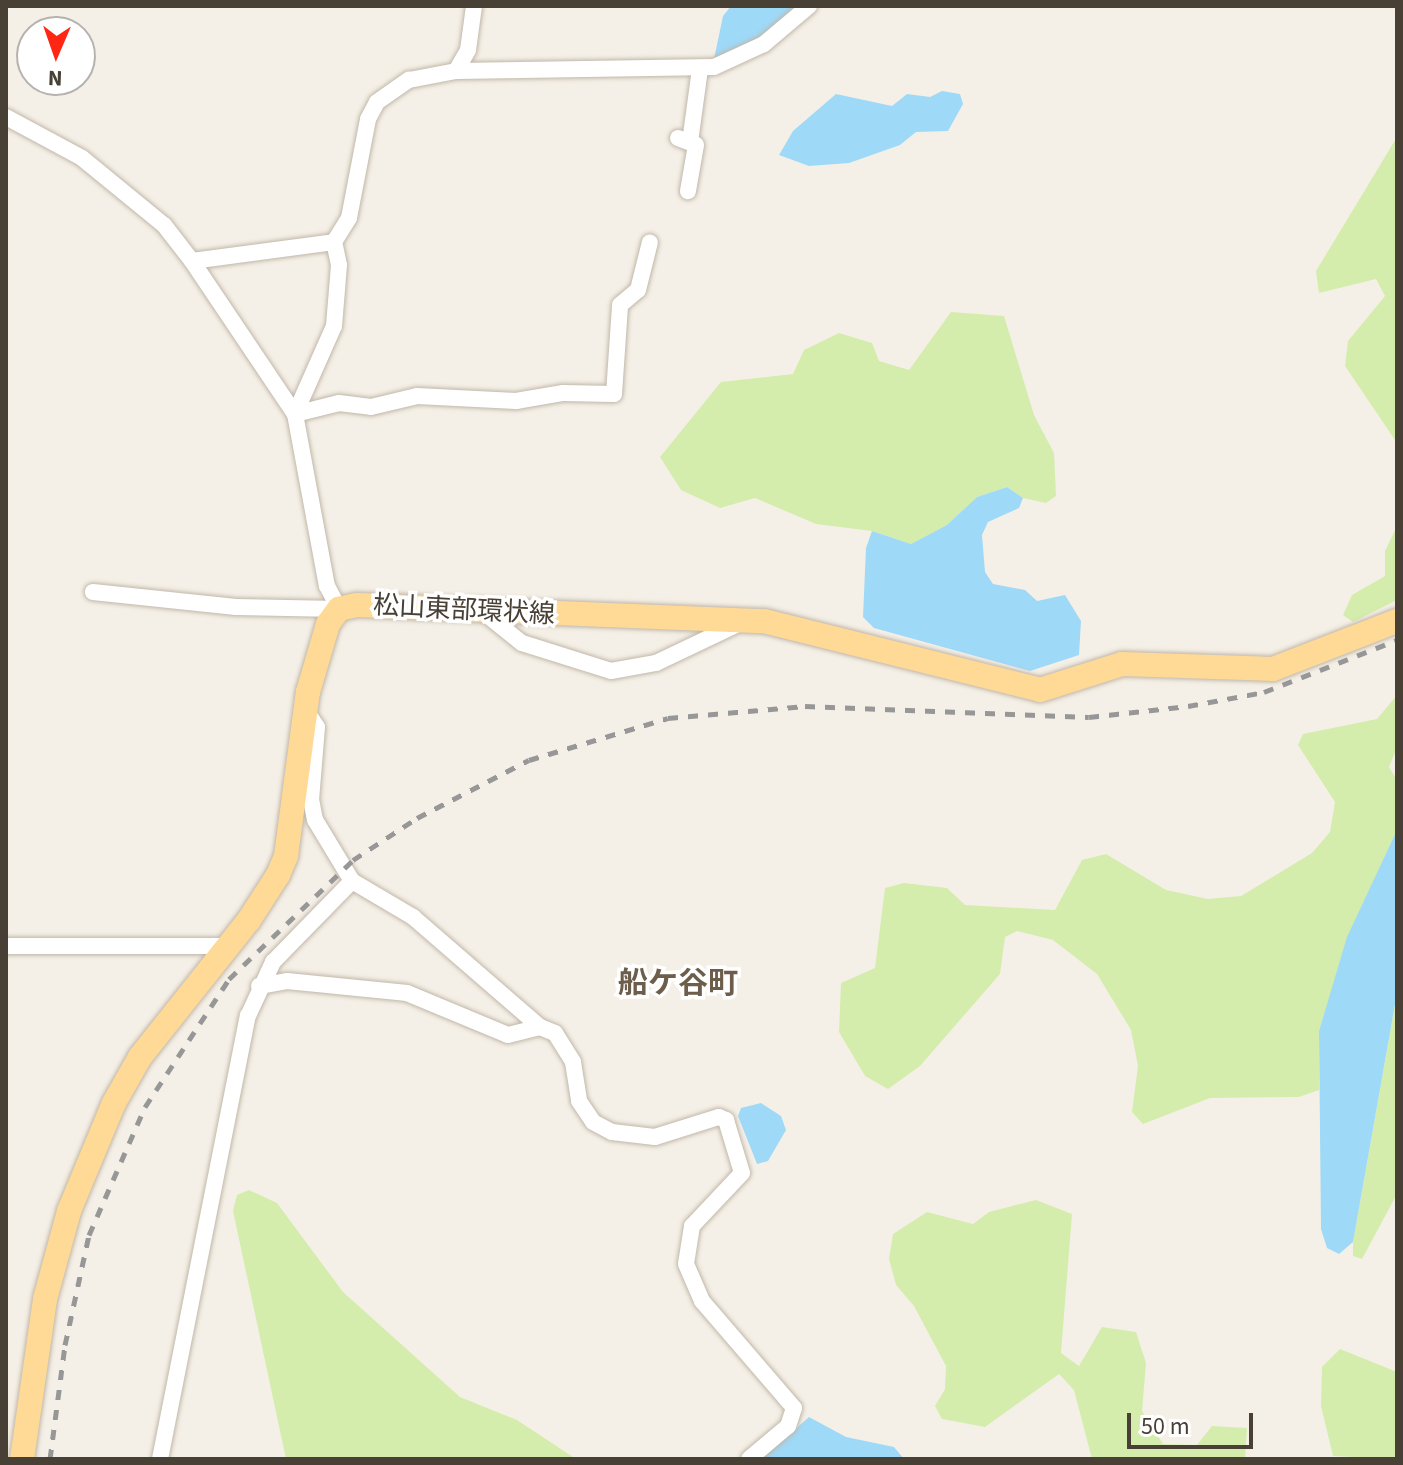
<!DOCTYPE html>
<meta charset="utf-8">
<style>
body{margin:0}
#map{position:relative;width:1403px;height:1465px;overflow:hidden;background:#f5f0e7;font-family:"Source Sans 3","Noto Sans JP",sans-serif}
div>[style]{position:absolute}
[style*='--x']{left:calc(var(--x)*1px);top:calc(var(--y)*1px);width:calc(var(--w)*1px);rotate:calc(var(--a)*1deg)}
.green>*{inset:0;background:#d4edac}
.water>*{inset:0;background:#9ed9f7}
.roads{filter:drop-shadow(0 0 2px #c1b7a9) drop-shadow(0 0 2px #c1b7a9)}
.street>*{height:16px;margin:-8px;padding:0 8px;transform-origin:8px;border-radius:8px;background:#fff}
.primary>*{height:24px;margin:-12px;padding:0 12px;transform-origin:12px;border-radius:12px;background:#ffda96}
.rail>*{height:5px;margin-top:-2.5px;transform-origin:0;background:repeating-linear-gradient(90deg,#979797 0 10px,transparent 0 20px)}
span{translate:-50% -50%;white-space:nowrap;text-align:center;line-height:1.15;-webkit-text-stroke:7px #fff;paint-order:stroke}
.street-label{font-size:26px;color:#494035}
.quarter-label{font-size:30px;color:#6d5d4b;font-weight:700}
.frame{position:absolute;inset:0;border:8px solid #494035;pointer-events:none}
.north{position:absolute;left:16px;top:16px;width:80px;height:80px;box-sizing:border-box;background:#fff;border:2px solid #b6b3ae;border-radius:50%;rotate:182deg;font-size:22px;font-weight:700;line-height:32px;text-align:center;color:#494035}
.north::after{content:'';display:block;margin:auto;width:28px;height:36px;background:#ff2714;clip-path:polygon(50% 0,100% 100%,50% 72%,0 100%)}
.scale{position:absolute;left:1127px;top:1413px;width:126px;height:36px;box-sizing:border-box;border:4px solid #494035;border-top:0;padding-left:10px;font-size:24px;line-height:28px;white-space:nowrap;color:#494035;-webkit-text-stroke:6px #fff;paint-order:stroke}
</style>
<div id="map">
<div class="green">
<div style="clip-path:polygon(1397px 137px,1397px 443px,1345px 366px,1348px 341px,1385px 296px,1376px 279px,1319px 293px,1316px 271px)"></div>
<div style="clip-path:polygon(951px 312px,1004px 316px,1034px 415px,1054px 453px,1056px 496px,1046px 503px,1023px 498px,1007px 487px,977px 497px,947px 525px,911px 544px,872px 531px,816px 524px,755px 498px,720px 508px,681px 490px,660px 457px,721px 382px,793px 374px,804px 350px,839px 333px,872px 343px,879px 361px,909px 370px)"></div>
<div style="clip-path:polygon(1397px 526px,1397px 600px,1353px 622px,1343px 615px,1352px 595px,1385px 576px,1385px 551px)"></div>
<div style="clip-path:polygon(1397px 695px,1397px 748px,1389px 767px,1397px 780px,1397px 830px,1348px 937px,1319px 1031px,1319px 1090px,1299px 1097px,1210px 1098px,1143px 1124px,1132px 1112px,1138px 1066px,1131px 1030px,1097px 974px,1053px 940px,1017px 931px,1005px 937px,1000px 974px,920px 1066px,888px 1089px,865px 1076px,839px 1032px,841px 983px,875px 968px,885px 888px,904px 883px,947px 888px,965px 905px,1055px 910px,1082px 860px,1106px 854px,1166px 890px,1208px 899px,1241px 896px,1312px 853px,1330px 832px,1335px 802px,1298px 745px,1303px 734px,1377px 719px)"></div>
<div style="clip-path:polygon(1397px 993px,1397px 1194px,1362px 1259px,1353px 1256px,1353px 1242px)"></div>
<div style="clip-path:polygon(249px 1190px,277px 1203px,343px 1292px,460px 1397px,517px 1420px,576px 1459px,286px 1459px,233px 1211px,237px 1195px)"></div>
<div style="clip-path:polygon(1036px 1200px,1072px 1214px,1061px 1353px,1079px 1366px,1102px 1327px,1136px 1332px,1146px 1363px,1142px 1411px,1163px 1444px,1197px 1445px,1212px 1426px,1247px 1428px,1245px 1459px,1092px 1459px,1074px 1390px,1059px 1374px,985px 1427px,942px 1419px,935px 1406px,945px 1389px,946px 1366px,914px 1306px,896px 1285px,889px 1259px,893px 1234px,927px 1212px,973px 1224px,989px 1212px)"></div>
<div style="clip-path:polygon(1340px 1349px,1397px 1372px,1397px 1459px,1333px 1456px,1321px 1406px,1322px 1367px)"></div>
</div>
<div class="water">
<div style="clip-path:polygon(731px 6px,796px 6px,756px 40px,714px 59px,723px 16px)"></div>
<div style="clip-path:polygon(942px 91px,960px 94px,963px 104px,948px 131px,916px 132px,900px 145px,849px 163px,809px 166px,779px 155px,793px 131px,836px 94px,892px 106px,907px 94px,930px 97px)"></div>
<div style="clip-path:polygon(1007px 487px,1023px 498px,1019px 508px,988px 522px,982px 535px,985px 572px,993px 584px,1025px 590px,1037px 601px,1065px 595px,1081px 621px,1079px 655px,1030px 671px,874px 628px,863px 617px,866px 548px,872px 531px,911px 544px,947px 525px,977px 497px)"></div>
<div style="clip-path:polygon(1397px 830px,1397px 993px,1353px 1242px,1339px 1254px,1327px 1248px,1321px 1229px,1319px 1031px,1347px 937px)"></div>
<div style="clip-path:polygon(761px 1103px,781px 1116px,786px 1130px,768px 1161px,757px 1164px,738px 1116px,741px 1108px)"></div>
<div style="clip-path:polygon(809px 1417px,846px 1437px,894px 1447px,904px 1459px,761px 1459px)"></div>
</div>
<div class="roads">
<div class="street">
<div style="--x:456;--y:71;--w:24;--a:-60"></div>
<div style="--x:468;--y:50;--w:44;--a:-82.2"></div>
<div style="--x:6;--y:117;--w:86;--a:28.3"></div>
<div style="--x:82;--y:158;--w:106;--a:39.3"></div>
<div style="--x:164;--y:225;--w:46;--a:52.1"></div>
<div style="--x:192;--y:261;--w:184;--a:56.1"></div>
<div style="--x:295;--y:414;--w:175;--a:79.5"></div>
<div style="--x:327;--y:586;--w:26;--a:62"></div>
<div style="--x:339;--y:609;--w:103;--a:-178.9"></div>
<div style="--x:236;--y:607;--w:144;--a:-174"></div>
<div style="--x:678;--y:138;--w:19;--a:21"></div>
<div style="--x:696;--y:145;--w:47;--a:99.9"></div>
<div style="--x:690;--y:142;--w:74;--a:-82.2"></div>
<div style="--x:192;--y:261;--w:143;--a:-7.6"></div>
<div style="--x:334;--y:242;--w:28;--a:-58"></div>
<div style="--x:349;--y:218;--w:101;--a:-79.1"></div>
<div style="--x:368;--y:119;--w:19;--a:-62"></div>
<div style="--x:377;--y:102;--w:39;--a:-35"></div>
<div style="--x:409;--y:80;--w:48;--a:-10.8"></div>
<div style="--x:456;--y:71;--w:258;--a:-0.9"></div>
<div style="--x:714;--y:67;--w:55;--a:-24.7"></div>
<div style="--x:764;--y:44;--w:59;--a:-40.2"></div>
<div style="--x:295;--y:414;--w:45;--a:-14"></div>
<div style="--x:339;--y:403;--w:32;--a:7"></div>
<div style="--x:371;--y:407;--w:47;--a:-13.4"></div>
<div style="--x:417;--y:396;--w:99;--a:2.9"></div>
<div style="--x:516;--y:401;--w:48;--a:-9.7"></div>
<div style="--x:563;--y:393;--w:51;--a:1.1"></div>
<div style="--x:614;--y:394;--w:89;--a:-86.1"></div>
<div style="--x:620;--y:305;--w:23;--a:-40"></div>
<div style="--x:638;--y:290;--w:49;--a:-76"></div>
<div style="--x:295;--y:414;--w:96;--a:-66.1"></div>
<div style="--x:334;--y:326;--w:61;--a:-85.3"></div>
<div style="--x:339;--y:265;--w:24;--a:-102"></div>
<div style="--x:482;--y:611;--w:51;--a:38.7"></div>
<div style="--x:522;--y:643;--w:93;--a:17.5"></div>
<div style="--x:611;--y:671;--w:46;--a:-10.1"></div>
<div style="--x:656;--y:663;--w:93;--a:-25.5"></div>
<div style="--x:352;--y:881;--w:71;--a:30.5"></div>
<div style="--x:413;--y:917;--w:168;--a:40.9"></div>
<div style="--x:6;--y:946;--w:219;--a:0"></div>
<div style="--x:259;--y:986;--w:28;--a:-10"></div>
<div style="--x:287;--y:981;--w:121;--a:5.7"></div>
<div style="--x:407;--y:993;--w:109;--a:22.6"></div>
<div style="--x:508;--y:1035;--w:33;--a:-14"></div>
<div style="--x:540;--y:1027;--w:16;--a:22"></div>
<div style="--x:555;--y:1033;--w:34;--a:58"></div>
<div style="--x:573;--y:1062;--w:39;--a:81"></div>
<div style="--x:579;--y:1101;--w:25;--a:56"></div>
<div style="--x:593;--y:1122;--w:21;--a:28"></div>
<div style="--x:612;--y:1132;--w:43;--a:6.6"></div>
<div style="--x:655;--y:1137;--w:67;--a:-17.4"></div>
<div style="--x:719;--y:1117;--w:8;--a:23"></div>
<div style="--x:726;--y:1120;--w:55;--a:73.2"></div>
<div style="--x:742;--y:1173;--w:73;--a:133.3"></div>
<div style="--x:692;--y:1226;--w:38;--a:99"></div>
<div style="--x:686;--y:1264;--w:40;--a:66.6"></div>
<div style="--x:702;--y:1301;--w:141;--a:49.3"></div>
<div style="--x:794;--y:1408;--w:19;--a:108"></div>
<div style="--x:788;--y:1426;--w:51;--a:139.8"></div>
<div style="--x:160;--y:1459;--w:452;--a:-78.8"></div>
<div style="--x:248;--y:1016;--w:60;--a:-65.2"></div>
<div style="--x:273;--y:962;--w:113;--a:-45.7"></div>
<div style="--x:352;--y:881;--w:71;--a:-121.2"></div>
<div style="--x:315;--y:820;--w:20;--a:-101"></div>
<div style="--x:311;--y:800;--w:73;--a:-85.3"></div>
<div style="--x:317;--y:727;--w:22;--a:-124"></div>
</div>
<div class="primary">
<div style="--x:22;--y:1459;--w:162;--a:-81.8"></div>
<div style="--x:45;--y:1299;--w:91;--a:-74.7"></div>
<div style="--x:69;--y:1211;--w:117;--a:-67.4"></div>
<div style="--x:114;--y:1103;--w:53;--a:-60.5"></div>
<div style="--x:140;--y:1057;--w:175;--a:-51.5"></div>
<div style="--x:249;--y:920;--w:54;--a:-57.2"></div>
<div style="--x:278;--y:875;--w:21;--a:-67"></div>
<div style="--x:286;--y:856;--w:165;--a:-82.4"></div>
<div style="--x:308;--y:692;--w:71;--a:-73.6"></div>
<div style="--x:328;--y:624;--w:19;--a:-54"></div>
<div style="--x:339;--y:609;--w:18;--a:-13"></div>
<div style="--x:357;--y:605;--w:407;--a:2.3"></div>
<div style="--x:764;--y:621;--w:284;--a:14"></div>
<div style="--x:1040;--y:690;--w:86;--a:-17.6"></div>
<div style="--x:1122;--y:664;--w:151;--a:1.9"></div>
<div style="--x:1273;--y:669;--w:133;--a:-21.2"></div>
</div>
</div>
<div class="rail">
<div style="--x:50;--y:1459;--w:115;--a:-82.5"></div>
<div style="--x:65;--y:1345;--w:113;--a:-77.7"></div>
<div style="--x:89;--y:1235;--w:140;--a:-66.4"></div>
<div style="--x:145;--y:1107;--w:153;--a:-56.7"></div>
<div style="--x:229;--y:979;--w:172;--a:-43.8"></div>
<div style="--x:353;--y:860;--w:77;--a:-33.3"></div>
<div style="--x:417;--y:818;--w:126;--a:-27.4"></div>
<div style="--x:529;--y:760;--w:145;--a:-16.8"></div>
<div style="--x:668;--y:718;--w:138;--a:-5"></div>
<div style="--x:805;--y:706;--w:284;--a:2.2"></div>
<div style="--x:1089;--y:717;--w:100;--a:-6.3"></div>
<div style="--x:1188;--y:706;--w:77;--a:-10.4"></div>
<div style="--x:1264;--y:692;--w:143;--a:-21.4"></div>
</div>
<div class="street-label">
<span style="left:464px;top:610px;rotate:3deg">松山東部環状線</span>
</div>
<div class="quarter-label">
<span style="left:678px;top:984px">船ケ谷町</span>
</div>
<div class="frame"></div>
<div class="north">N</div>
<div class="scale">50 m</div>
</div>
